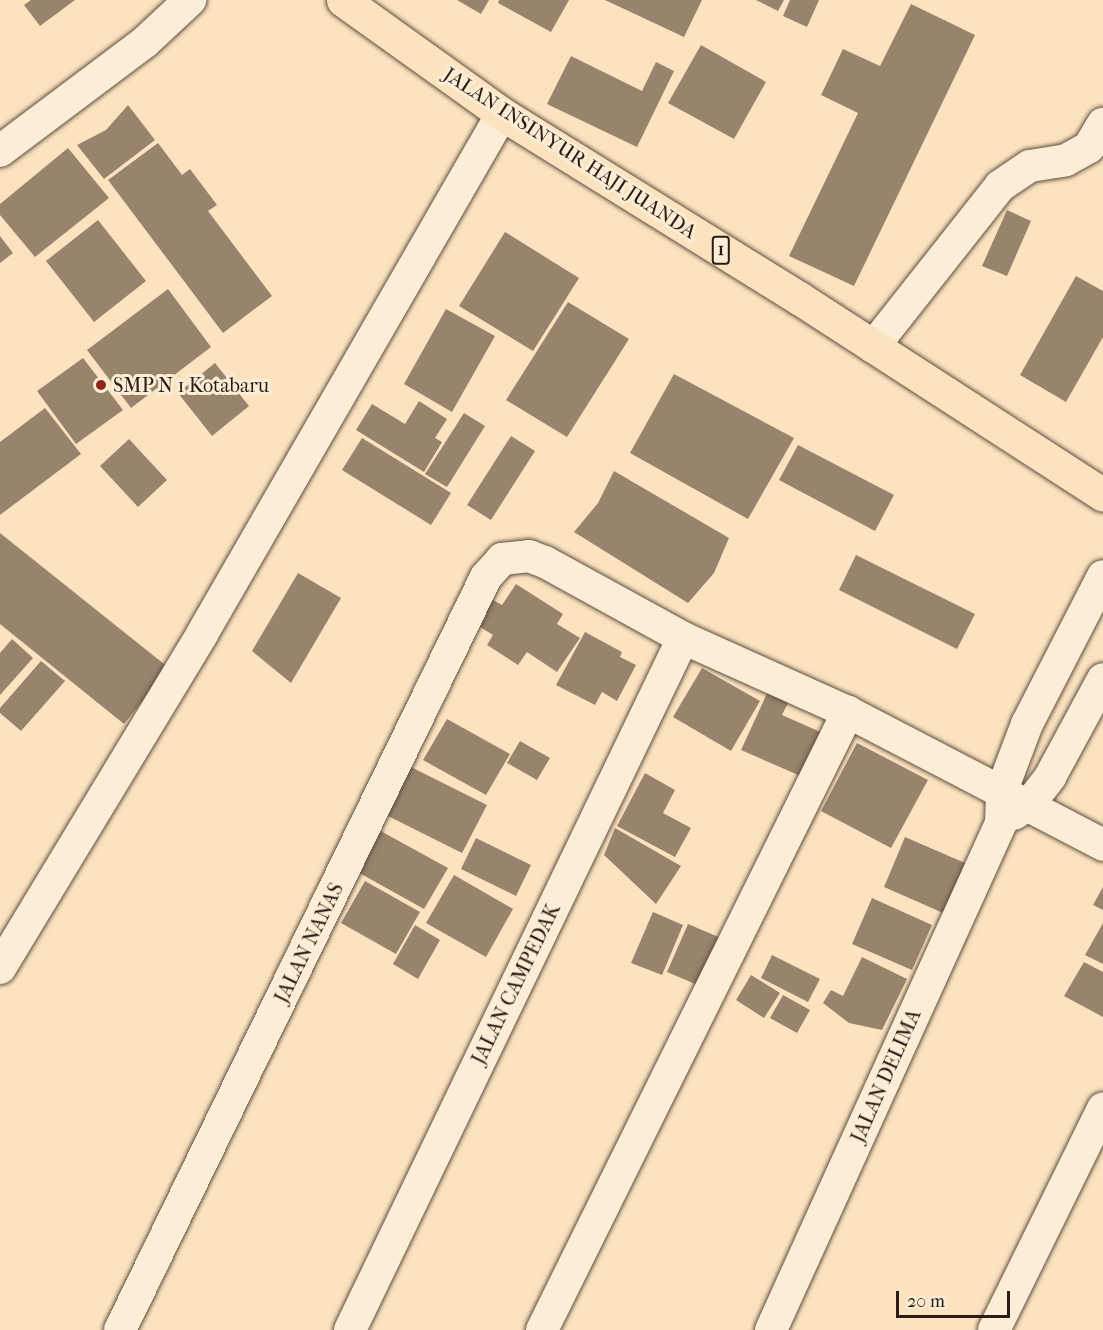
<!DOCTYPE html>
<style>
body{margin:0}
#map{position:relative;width:1103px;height:1330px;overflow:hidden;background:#fbe3c0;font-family:"IM FELL French Canon",serif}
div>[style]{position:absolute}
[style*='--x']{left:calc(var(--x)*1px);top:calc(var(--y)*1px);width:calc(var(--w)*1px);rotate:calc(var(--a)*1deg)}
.building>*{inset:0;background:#98836d}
.roads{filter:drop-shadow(0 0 2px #604e3e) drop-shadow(0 0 2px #604e3e)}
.minor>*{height:32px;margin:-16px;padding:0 16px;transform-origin:16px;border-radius:16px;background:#fcedd6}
.trunk>*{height:33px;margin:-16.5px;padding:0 16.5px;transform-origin:16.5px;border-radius:16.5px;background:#fbe3c0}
.dots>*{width:16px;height:16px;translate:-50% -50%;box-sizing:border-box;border:3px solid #fcedd6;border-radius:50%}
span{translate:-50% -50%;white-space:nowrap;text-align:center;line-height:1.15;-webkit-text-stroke:6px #fcedd6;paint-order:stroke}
.shield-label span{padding:2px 4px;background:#fcedd6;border:2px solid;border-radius:4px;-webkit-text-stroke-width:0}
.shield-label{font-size:18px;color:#2c1c13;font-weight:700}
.street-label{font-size:20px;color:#2c1c13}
.poi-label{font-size:20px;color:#2c1c13}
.left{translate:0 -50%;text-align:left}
.scale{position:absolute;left:896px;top:1291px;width:114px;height:27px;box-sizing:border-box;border:3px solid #2c1c13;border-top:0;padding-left:8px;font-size:18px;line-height:21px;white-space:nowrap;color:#2c1c13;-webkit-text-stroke:4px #fcedd6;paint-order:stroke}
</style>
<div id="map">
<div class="building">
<div style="clip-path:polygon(31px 0,75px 0,40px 26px,24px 5px)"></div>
<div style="clip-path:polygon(457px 0,489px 0,481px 14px)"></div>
<div style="clip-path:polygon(499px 0,569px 0,551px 32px,498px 3px)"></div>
<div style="clip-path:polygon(605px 0,702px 0,684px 37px)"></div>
<div style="clip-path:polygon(756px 0,784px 0,778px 11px)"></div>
<div style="clip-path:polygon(790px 0,819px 0,807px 27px,783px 16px)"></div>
<div style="clip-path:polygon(911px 4px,975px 35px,854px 286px,789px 256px,858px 113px,821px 95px,843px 49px,880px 66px)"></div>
<div style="clip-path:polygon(701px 45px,766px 82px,734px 139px,668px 103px)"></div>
<div style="clip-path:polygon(571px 56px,642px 91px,656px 62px,674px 71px,637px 147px,547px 104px)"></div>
<div style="clip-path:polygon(128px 105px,155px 140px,104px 179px,77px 145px,106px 130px)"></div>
<div style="clip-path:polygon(158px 143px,182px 175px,190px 169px,217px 205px,208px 211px,272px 296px,223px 333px,108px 180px)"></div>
<div style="clip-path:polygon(68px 148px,109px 198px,35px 257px,0 215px,0 204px)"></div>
<div style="clip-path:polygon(1007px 210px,1031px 221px,1007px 276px,982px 266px)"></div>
<div style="clip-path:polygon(98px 220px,146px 281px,94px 322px,46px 261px)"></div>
<div style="clip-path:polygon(505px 232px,579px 278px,533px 351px,459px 306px)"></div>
<div style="clip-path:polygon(0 236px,13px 253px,0 263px)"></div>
<div style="clip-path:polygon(1076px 276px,1103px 291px,1103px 337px,1066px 402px,1020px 375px)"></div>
<div style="clip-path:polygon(168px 289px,211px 347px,131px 408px,87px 350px)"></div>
<div style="clip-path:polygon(568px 302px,629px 339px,567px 437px,506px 400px)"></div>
<div style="clip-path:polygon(446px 309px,495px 336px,452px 412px,404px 384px)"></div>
<div style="clip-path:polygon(83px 358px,123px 410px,76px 444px,37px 391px)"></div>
<div style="clip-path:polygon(215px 363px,249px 406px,212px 436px,178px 393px)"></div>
<div style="clip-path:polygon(674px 374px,794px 438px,748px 519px,630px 453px)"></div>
<div style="clip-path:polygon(419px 401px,447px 419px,435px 438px,442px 442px,424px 472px,356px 430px,372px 404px,405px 424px)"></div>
<div style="clip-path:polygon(45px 408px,81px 454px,0 515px,0 442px)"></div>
<div style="clip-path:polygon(464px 413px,485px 426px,447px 487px,425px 474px)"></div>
<div style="clip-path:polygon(511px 436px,535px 451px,491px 520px,467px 505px)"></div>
<div style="clip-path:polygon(362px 438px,451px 493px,431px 525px,342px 470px)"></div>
<div style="clip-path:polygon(129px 439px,167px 480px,138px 507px,100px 466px)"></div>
<div style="clip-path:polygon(798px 445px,894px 495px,875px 531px,779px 480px)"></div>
<div style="clip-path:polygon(614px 471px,729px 538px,714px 573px,688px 603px,574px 532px,598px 503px)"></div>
<div style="clip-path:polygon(0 533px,169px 668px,124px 724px,0 624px)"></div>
<div style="clip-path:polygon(856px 555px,975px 614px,957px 649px,839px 590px)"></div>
<div style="clip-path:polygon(298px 573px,341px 598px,291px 683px,252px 651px)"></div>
<div style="clip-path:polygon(516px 584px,563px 614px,557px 624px,580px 638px,557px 672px,527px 652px,518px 665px,487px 645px,493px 635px,477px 625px,493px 600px,502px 605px)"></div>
<div style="clip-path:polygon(585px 632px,622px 652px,620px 657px,636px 665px,617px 701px,602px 692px,595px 705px,556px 685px)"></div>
<div style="clip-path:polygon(12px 639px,33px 658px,0 695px,0 653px)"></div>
<div style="clip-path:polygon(41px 661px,65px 681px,21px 731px,0 713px,0 708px)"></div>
<div style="clip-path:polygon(702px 668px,760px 701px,731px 751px,673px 717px)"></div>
<div style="clip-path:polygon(769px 689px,790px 699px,782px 715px,825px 734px,805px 778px,741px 750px)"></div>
<div style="clip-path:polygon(447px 719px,510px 754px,486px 795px,423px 760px)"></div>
<div style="clip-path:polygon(520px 741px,550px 758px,537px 780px,507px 763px)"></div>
<div style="clip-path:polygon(857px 743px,928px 780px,891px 848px,821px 811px)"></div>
<div style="clip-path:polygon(411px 767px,487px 805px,462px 853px,386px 815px)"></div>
<div style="clip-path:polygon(645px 773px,675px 790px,663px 813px,691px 828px,675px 857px,617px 826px)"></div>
<div style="clip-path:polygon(615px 828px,681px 866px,656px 904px,604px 855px)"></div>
<div style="clip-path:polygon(377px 829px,448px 868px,424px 909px,354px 870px)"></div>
<div style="clip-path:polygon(905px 837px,972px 866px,950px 916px,884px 887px)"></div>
<div style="clip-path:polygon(476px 838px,531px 865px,516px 896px,461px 869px)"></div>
<div style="clip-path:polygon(454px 875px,513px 909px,486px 957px,426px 923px)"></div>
<div style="clip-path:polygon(365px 881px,420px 912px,396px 954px,341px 923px)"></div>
<div style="clip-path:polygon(1103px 887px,1103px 910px,1093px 905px)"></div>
<div style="clip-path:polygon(872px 898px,932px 925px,912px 970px,852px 944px)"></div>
<div style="clip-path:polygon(653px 912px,683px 925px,662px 975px,631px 963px)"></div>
<div style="clip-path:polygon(1103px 923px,1103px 964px,1085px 955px)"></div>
<div style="clip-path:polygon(688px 924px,728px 941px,707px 989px,667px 972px)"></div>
<div style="clip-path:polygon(415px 925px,440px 940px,418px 979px,393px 964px)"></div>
<div style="clip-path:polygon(772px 955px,820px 979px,808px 1002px,761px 978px)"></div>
<div style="clip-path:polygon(862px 957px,907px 979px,882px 1030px,849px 1023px,823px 1003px,831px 990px,843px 996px)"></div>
<div style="clip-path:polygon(1084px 962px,1103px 972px,1103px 1017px,1064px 996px)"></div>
<div style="clip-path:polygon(751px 975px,780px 993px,764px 1018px,736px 1000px)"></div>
<div style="clip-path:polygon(783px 995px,810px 1010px,797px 1033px,770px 1018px)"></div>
</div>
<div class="roads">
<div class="minor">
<div style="--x:0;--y:151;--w:181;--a:-36.9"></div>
<div style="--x:145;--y:42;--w:62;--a:-43"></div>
<div style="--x:873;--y:347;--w:205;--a:-51.7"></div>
<div style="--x:1000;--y:186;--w:36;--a:-34"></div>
<div style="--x:1030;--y:166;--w:36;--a:-9"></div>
<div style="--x:1066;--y:160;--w:26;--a:-29"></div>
<div style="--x:1089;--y:147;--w:27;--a:-59"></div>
<div style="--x:1014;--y:814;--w:19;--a:-35"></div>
<div style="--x:1030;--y:803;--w:33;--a:-52"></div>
<div style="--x:1050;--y:777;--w:111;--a:-61.6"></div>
<div style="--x:0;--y:968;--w:390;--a:-58.8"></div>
<div style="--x:202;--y:634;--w:600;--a:-60.02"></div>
<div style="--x:120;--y:1330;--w:837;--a:-64.08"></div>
<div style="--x:486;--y:577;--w:24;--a:-48"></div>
<div style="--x:502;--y:559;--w:27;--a:-6"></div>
<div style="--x:529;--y:556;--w:17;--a:21"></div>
<div style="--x:545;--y:562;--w:158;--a:28.8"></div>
<div style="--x:683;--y:638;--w:181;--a:24.2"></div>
<div style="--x:848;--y:712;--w:288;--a:27.5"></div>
<div style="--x:350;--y:1330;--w:768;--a:-64.3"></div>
<div style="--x:542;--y:1330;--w:690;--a:-63.66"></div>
<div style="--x:771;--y:1330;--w:557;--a:-65.6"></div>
<div style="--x:1001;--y:823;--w:33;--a:-88"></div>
<div style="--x:1002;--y:790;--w:71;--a:-69.3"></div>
<div style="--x:1027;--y:724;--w:166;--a:-62.8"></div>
<div style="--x:994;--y:1330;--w:247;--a:-63.8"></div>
</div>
<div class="trunk">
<div style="--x:343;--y:0;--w:196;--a:35.6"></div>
<div style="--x:502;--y:114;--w:349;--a:31.8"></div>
<div style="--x:799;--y:298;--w:362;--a:32.9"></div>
</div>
</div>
<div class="dots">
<div style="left:101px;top:385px;background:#8f2418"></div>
</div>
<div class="shield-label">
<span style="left:721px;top:250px">1</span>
</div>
<div class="street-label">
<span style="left:570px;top:153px;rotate:33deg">JALAN INSINYUR HAJI JUANDA</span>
<span style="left:309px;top:943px;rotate:-64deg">JALAN NANAS</span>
<span style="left:516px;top:984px;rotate:-64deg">JALAN CAMPEDAK</span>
<span style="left:886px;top:1076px;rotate:-66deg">JALAN DELIMA</span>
</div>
<div class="poi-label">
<span class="left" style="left:113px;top:385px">SMP N 1 Kotabaru</span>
</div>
<div class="scale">20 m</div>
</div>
